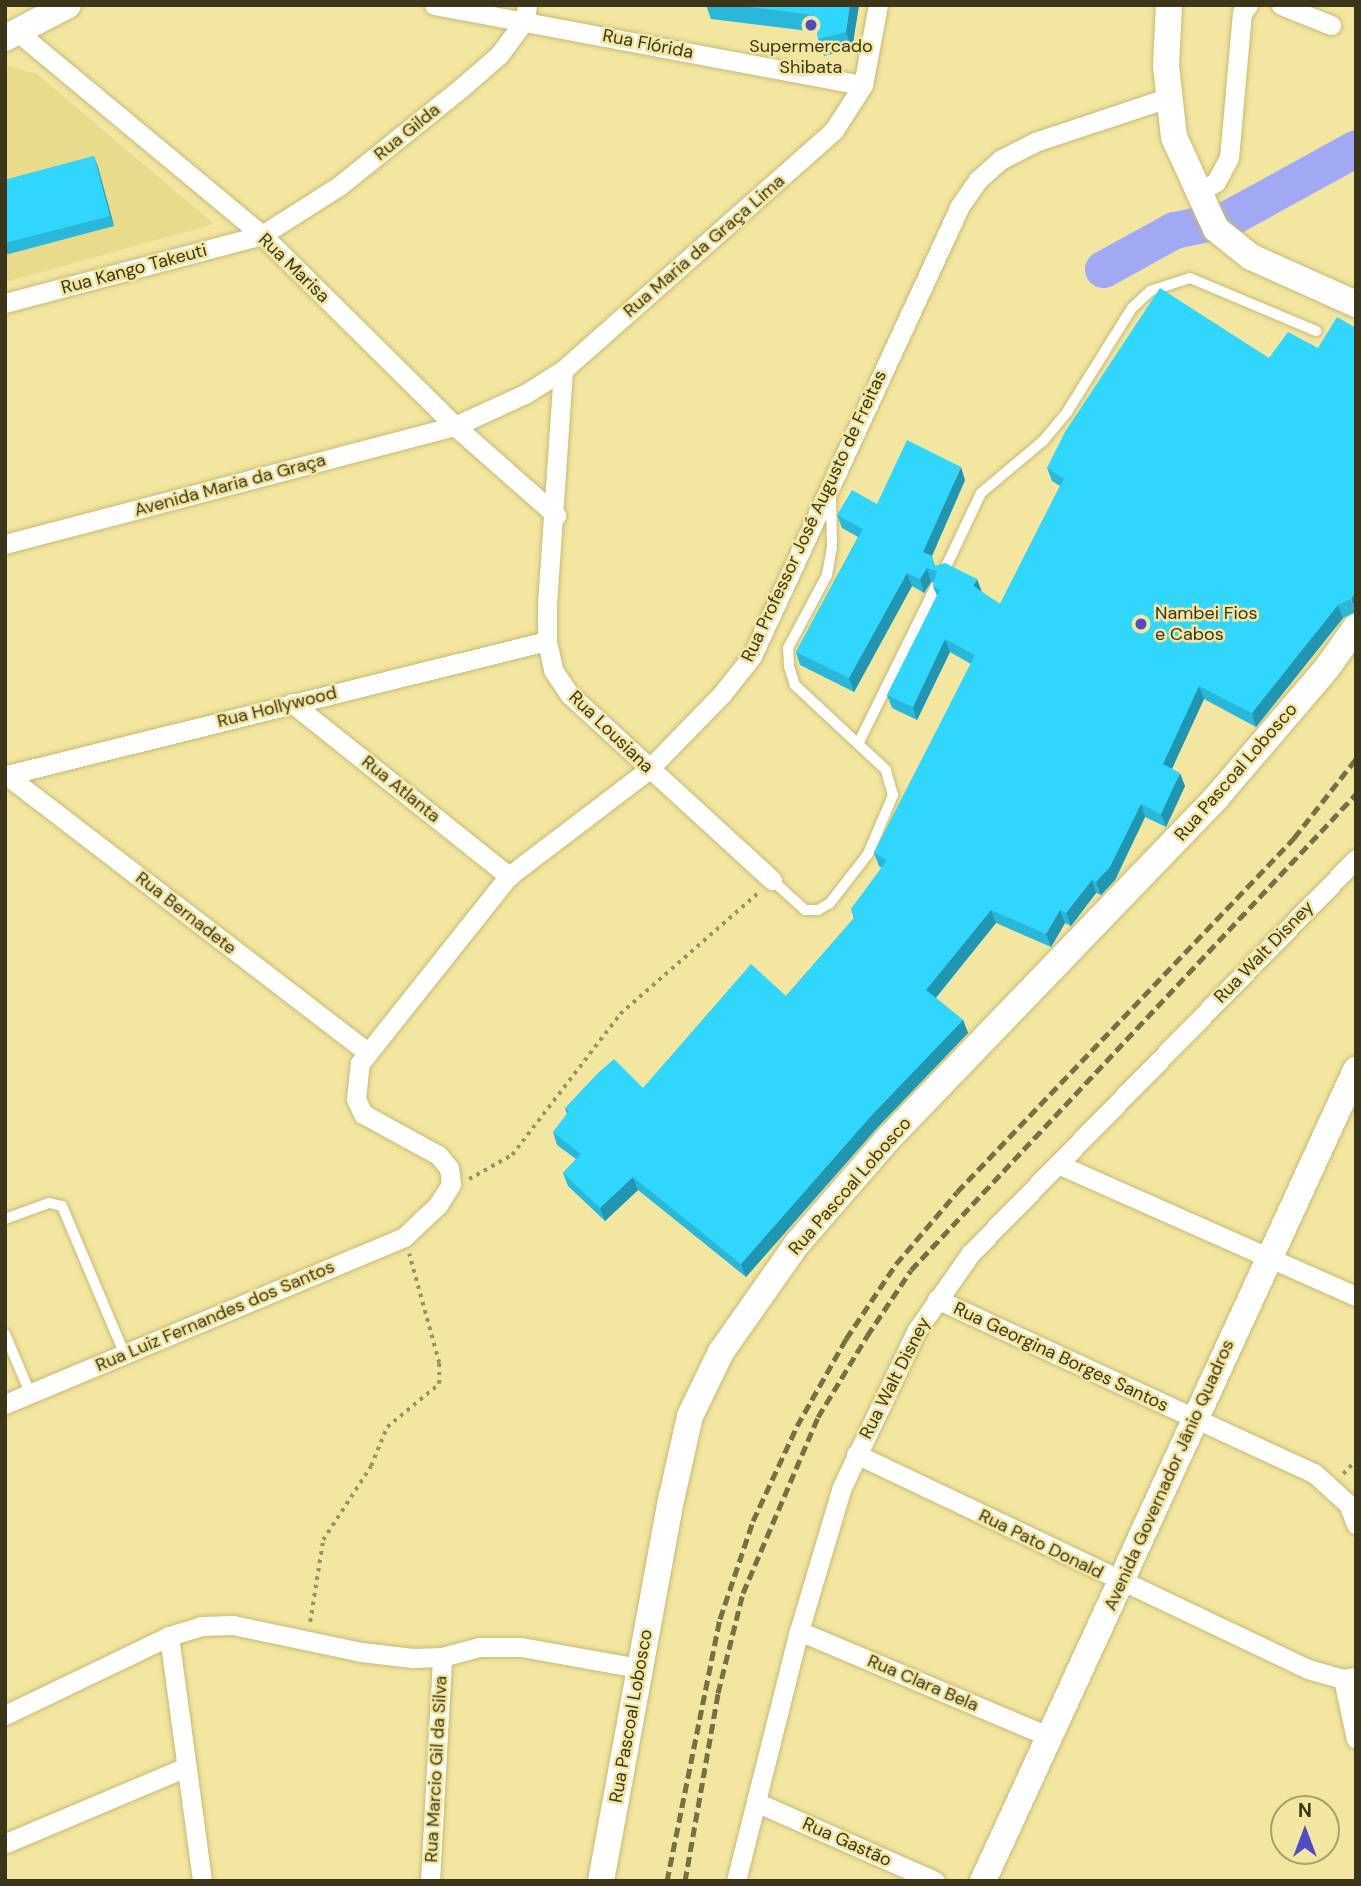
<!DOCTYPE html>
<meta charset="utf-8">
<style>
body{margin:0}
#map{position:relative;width:1361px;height:1886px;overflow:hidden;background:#f3e6a0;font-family:"DM Sans",sans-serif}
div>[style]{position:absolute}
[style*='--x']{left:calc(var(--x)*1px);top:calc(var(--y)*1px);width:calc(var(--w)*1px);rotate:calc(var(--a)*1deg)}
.built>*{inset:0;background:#e9db8c}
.river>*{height:37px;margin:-18.5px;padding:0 18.5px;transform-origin:18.5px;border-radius:18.5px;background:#a1a9f5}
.path>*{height:3.5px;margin-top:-1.75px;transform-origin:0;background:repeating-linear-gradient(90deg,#9b915f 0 3.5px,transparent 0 8.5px)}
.roads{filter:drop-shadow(0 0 2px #c7ba76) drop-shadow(0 0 2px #c7ba76)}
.lane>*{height:10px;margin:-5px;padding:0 5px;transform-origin:5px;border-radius:5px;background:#fff}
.street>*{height:19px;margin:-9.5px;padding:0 9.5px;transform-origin:9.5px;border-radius:9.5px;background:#fff}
.secondary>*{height:26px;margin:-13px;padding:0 13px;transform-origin:13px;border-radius:13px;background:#fff}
.rail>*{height:5px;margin-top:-2.5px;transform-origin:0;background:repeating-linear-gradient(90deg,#776f45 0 10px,transparent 0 15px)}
.wall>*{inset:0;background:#2ab8da}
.shaded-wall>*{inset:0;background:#2296b1}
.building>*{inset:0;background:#31d6fd}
.dots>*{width:19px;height:19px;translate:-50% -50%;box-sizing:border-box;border:4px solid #f3e6a0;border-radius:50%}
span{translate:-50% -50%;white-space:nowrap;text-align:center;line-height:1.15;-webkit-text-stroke:5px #f3e6a0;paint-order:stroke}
.street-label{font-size:18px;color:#3b3519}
.poi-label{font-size:18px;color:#3b3519}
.left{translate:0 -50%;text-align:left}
.frame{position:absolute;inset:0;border:7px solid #3b3519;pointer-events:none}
.north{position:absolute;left:1270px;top:1795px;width:70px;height:70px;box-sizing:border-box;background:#f3e6a0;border:2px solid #a99f6a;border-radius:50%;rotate:0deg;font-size:19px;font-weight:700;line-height:28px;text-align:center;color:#3b3519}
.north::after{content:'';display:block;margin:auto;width:24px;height:32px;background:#504dc4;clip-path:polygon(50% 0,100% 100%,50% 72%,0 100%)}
</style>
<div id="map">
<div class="built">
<div style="clip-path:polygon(5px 65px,37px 74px,214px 224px,5px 282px)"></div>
</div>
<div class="river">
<div style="--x:1103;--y:269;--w:81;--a:-28.8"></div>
<div style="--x:1174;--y:230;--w:54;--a:-11.7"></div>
<div style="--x:1227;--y:219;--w:147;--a:-28.8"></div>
</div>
<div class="path">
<div style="--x:469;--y:1179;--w:49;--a:-29.2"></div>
<div style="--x:512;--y:1155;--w:178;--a:-52.5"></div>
<div style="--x:620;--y:1014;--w:182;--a:-41.2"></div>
<div style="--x:1343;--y:1474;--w:19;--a:-47"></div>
<div style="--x:310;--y:1622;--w:83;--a:-81"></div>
<div style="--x:323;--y:1540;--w:88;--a:-57"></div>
<div style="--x:371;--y:1466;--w:42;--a:-67.7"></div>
<div style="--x:387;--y:1427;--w:67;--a:-39.6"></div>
<div style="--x:439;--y:1384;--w:21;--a:-90"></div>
<div style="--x:439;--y:1363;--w:113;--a:-105.4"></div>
</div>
<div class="roads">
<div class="lane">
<div style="--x:943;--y:573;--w:89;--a:-64.6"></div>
<div style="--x:981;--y:493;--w:81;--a:-40"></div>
<div style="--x:1043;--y:441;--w:38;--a:-50"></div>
<div style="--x:1067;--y:412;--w:123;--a:-58"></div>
<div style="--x:1132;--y:308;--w:25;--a:-43"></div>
<div style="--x:1150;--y:291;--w:42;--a:-18"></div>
<div style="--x:1190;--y:278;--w:137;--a:22.8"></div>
<div style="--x:859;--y:742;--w:172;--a:-63.7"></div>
<div style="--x:772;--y:880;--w:45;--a:42.3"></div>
<div style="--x:805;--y:910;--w:13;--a:0"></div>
<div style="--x:818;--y:910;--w:14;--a:-30"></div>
<div style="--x:830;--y:903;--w:62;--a:-52.2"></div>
<div style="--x:868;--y:854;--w:64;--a:-67"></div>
<div style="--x:893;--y:795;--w:26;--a:-106"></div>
<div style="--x:886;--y:770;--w:125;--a:-137"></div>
<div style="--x:795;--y:685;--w:20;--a:-108"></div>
<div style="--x:789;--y:666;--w:18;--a:-93"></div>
<div style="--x:788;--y:648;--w:83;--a:-61.9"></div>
<div style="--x:827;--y:575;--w:28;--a:-80"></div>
<div style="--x:832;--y:547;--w:52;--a:-91.1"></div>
<div style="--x:5;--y:1219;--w:47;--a:-20"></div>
<div style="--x:49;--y:1203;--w:13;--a:13"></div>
<div style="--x:62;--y:1206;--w:160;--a:67.1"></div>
<div style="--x:5;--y:1334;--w:64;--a:67"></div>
</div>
<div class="street">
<div style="--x:434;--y:5;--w:436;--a:10.6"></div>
<div style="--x:1281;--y:5;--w:54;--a:21.8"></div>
<div style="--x:20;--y:34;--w:315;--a:39.7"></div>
<div style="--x:262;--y:235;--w:272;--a:44.7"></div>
<div style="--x:455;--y:426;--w:135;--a:41.4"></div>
<div style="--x:1196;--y:194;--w:23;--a:-31"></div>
<div style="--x:1216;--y:182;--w:27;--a:-62"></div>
<div style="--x:1229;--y:158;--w:146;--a:-84.9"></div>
<div style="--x:1242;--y:13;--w:10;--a:-53"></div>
<div style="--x:5;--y:303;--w:266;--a:-14.8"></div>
<div style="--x:262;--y:235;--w:91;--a:-32.5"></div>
<div style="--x:339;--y:186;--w:156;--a:-38.8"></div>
<div style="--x:461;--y:88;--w:50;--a:-41"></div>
<div style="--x:499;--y:55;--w:44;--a:-53.4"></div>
<div style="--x:525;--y:20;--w:15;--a:-82"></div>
<div style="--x:563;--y:370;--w:233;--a:93.9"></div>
<div style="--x:547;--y:602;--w:39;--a:90"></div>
<div style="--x:547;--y:641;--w:30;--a:78"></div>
<div style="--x:553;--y:670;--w:30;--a:56"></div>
<div style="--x:570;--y:695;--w:274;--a:42.5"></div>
<div style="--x:5;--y:544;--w:465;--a:-14.7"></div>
<div style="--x:455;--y:426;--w:77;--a:-24.6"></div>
<div style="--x:525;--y:394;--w:45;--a:-32.3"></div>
<div style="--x:563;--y:370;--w:362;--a:-41.5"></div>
<div style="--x:834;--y:130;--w:54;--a:-57.2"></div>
<div style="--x:863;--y:85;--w:81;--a:-79.4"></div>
<div style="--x:292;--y:703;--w:278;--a:38.6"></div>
<div style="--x:5;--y:774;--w:456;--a:37.5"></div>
<div style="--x:7;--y:775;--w:556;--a:-13.94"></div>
<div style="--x:1060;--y:1165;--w:324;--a:23.9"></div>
<div style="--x:937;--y:1299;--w:415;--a:24.8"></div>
<div style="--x:1314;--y:1473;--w:46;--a:42.4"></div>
<div style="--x:1348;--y:1504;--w:22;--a:68"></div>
<div style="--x:5;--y:1404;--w:433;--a:-22.7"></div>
<div style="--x:404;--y:1237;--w:47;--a:-43.3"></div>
<div style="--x:438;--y:1205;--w:25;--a:-58"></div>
<div style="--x:451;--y:1184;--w:16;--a:-97"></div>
<div style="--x:449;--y:1168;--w:17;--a:-130"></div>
<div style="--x:438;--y:1155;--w:85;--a:-151.3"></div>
<div style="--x:363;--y:1114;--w:17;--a:-115"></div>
<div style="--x:356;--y:1099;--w:36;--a:-84"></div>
<div style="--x:360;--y:1063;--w:239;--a:-51.5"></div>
<div style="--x:509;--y:876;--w:175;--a:-37.3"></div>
<div style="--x:648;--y:770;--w:106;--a:-45.8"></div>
<div style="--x:722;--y:694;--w:48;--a:-51.7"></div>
<div style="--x:752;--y:656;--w:494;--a:-65.2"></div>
<div style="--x:959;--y:207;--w:33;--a:-55"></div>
<div style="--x:978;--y:180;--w:30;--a:-42"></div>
<div style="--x:1000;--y:160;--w:39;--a:-27"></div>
<div style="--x:1035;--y:142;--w:139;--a:-18.4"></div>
<div style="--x:856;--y:1454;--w:501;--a:25.44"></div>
<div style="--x:1308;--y:1669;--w:36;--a:16"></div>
<div style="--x:1343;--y:1679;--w:13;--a:-9"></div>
<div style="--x:799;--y:1631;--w:269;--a:22.9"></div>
<div style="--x:169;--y:1636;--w:247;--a:82.3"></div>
<div style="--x:1343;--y:1679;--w:61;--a:77.8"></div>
<div style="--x:5;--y:1715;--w:182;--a:-25.7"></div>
<div style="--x:169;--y:1636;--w:34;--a:-17"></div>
<div style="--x:201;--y:1626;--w:32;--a:-2"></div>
<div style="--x:233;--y:1625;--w:131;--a:11.9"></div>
<div style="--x:361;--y:1652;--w:52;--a:6.6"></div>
<div style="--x:413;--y:1658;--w:29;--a:-2"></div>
<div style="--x:442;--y:1657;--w:38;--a:-15"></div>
<div style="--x:479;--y:1647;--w:42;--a:0"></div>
<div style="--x:521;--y:1647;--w:120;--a:10.1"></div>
<div style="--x:758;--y:1803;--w:193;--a:23.8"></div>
<div style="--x:6;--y:1843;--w:195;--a:-22.9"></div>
<div style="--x:430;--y:1881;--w:224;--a:-86.9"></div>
<div style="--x:736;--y:1881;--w:258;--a:-75.9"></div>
<div style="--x:799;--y:1631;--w:150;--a:-73.4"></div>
<div style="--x:842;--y:1487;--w:174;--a:-64.5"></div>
<div style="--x:917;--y:1330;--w:94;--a:-55"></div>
<div style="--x:971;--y:1253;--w:551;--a:-45.66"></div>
</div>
<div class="secondary">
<div style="--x:1169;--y:5;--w:61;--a:92.8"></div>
<div style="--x:1166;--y:66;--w:71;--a:83.6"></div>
<div style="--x:1174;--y:137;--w:101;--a:65.5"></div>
<div style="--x:1216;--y:229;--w:45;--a:38.7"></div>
<div style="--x:1251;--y:257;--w:115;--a:24.1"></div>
<div style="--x:5;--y:38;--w:71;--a:-27.6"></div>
<div style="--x:601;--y:1881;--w:391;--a:-79.6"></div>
<div style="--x:672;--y:1496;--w:82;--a:-77.3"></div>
<div style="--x:690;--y:1416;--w:71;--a:-64.2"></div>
<div style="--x:721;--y:1352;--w:132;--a:-54.9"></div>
<div style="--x:797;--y:1244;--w:138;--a:-49.1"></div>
<div style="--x:887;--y:1140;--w:475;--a:-46.1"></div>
<div style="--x:1216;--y:798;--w:171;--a:-49.5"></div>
<div style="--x:1327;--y:668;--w:50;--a:-54.7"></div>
<div style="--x:983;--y:1881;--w:893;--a:-65.3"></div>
</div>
</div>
<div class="rail">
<div style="--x:667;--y:1881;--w:267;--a:-78.6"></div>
<div style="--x:720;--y:1619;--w:103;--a:-71.4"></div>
<div style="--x:753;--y:1521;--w:105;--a:-65.1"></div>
<div style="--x:797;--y:1426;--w:100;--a:-60.6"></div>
<div style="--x:846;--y:1339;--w:90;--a:-56.3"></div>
<div style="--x:896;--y:1264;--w:94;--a:-49.7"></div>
<div style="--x:957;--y:1192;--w:489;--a:-46.4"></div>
<div style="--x:1294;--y:838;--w:100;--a:-51.9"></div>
<div style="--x:685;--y:1881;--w:191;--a:-80"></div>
<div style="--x:718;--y:1693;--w:103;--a:-76"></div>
<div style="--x:743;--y:1593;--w:191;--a:-66.9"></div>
<div style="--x:818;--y:1417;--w:95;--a:-58.8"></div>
<div style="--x:867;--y:1336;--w:79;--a:-56.3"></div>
<div style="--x:911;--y:1270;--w:652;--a:-46.93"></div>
</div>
<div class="wall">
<div style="clip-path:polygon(706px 5px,859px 5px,852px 49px,824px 56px,818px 39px,817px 32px,711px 19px)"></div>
<div style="clip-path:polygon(94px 156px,114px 226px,5px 255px,5px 180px)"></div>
<div style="clip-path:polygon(1269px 358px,1355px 612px,1343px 618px,1256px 727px,1204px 699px,1172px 769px,1185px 786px,1166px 827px,1145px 817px,1115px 880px,1101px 895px,1096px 893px,1071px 926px,1065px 923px,1051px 947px,996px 923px,936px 998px,963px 1020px,968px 1033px,876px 1129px,746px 1277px,638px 1190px,605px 1221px,568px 1186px,563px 1173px,576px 1159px,557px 1145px,553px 1132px,567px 1114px,565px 1108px,643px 1088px,786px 996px,854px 918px,851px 909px,882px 868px,879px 866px,874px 853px,971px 664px,950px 652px,917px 720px,892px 708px,887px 695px,937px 596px,933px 586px,934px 582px,931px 582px,924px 593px,912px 586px,854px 692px,800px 665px,796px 652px,858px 537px,842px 528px,837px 515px,965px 480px,932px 556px,935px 566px,982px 592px,1000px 604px,1060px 486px,1052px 481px,1047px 468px)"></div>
</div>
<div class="shaded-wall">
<div style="clip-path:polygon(850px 5px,859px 5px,852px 49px,846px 32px)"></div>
<div style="clip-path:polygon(94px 156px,98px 167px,114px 226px,110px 216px)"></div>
<div style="clip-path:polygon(961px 467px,965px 480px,928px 565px,923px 552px)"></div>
<div style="clip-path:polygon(927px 568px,931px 582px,924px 593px,920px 579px)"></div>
<div style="clip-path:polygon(907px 573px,912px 586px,854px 692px,849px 678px)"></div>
<div style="clip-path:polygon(977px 579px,982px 592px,973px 586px)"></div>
<div style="clip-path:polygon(1356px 590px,1356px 611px,1355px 612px,1351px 599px)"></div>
<div style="clip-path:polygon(1338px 605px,1343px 618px,1256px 727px,1252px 713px)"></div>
<div style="clip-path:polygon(945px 639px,950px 652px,917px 720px,913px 707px)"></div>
<div style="clip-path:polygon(1199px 686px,1204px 699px,1168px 777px,1163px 764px)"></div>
<div style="clip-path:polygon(1180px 773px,1185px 786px,1166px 827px,1161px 814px)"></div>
<div style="clip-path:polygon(1141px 804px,1145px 817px,1115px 880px,1101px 895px,1096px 882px)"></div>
<div style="clip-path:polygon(1092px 880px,1096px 893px,1071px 926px,1066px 913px)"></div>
<div style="clip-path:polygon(991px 910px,996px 923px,931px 1003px,926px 990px)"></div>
<div style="clip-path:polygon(1060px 910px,1065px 923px,1051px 947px,1046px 934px)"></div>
<div style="clip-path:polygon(963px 1020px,968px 1033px,876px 1129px,746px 1277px,741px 1264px,871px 1116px)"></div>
<div style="clip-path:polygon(633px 1177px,638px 1190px,605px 1221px,600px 1208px)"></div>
</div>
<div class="building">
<div style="clip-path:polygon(734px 5px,850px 5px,846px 32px,818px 39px,814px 15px)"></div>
<div style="clip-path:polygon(94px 156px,110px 216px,5px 243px,5px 180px)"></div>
<div style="clip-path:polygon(1160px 288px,1269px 358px,1288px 332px,1318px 348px,1337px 317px,1356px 328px,1356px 590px,1351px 599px,1338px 605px,1252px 713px,1199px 686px,1163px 764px,1180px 773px,1161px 814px,1141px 804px,1110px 867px,1096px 882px,1092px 880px,1066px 913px,1060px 910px,1046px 934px,991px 910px,926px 990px,963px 1020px,871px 1116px,741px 1264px,633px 1177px,600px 1208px,563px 1173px,581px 1154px,553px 1132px,569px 1111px,565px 1108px,598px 1073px,614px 1059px,643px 1088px,751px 964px,786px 996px,855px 917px,851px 909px,887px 860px,874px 853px,975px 655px,945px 639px,913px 707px,887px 695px,940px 590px,933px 586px,937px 571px,927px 568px,920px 579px,907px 573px,849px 678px,796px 652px,863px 529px,837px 515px,852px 490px,877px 504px,907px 440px,961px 467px,923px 552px,932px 556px,934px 566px,945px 563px,977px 579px,973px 586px,1000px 604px,1064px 479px,1047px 468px,1065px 432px)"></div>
</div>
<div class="dots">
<div style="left:811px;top:25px;background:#504dc4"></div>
<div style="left:1141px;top:624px;background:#504dc4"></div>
</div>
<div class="street-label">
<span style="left:648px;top:44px;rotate:11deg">Rua Flórida</span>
<span style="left:407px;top:132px;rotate:-39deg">Rua Gilda</span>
<span style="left:704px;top:246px;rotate:-41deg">Rua Maria da Graça Lima</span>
<span style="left:294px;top:268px;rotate:44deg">Rua Marisa</span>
<span style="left:134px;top:269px;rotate:-15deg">Rua Kango Takeuti</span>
<span style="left:230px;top:485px;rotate:-15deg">Avenida Maria da Graça</span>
<span style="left:814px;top:516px;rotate:-65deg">Rua Professor José Augusto de Freitas</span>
<span style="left:277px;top:707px;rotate:-14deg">Rua Hollywood</span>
<span style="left:611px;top:732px;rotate:44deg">Rua Lousiana</span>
<span style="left:1236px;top:772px;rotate:-49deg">Rua Pascoal Lobosco</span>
<span style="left:401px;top:789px;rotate:39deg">Rua Atlanta</span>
<span style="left:186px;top:913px;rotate:38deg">Rua Bernadete</span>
<span style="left:1264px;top:952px;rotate:-46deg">Rua Walt Disney</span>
<span style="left:850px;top:1186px;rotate:-49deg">Rua Pascoal Lobosco</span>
<span style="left:215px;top:1316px;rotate:-23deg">Rua Luiz Fernandes dos Santos</span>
<span style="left:1061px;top:1357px;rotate:25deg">Rua Georgina Borges Santos</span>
<span style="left:895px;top:1378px;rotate:-63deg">Rua Walt Disney</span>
<span style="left:1169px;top:1475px;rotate:-66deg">Avenida Governador Jânio Quadros</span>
<span style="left:1041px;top:1544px;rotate:26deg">Rua Pato Donald</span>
<span style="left:923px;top:1683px;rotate:23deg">Rua Clara Bela</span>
<span style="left:631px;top:1716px;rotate:-80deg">Rua Pascoal Lobosco</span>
<span style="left:436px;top:1769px;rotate:-87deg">Rua Marcio Gil da Silva</span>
<span style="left:847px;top:1842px;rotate:24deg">Rua Gastão</span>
</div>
<div class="poi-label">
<span style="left:811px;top:57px">Supermercado<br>Shibata</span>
<span class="left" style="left:1155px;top:624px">Nambei Fios<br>e Cabos</span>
</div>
<div class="frame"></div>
<div class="north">N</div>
</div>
